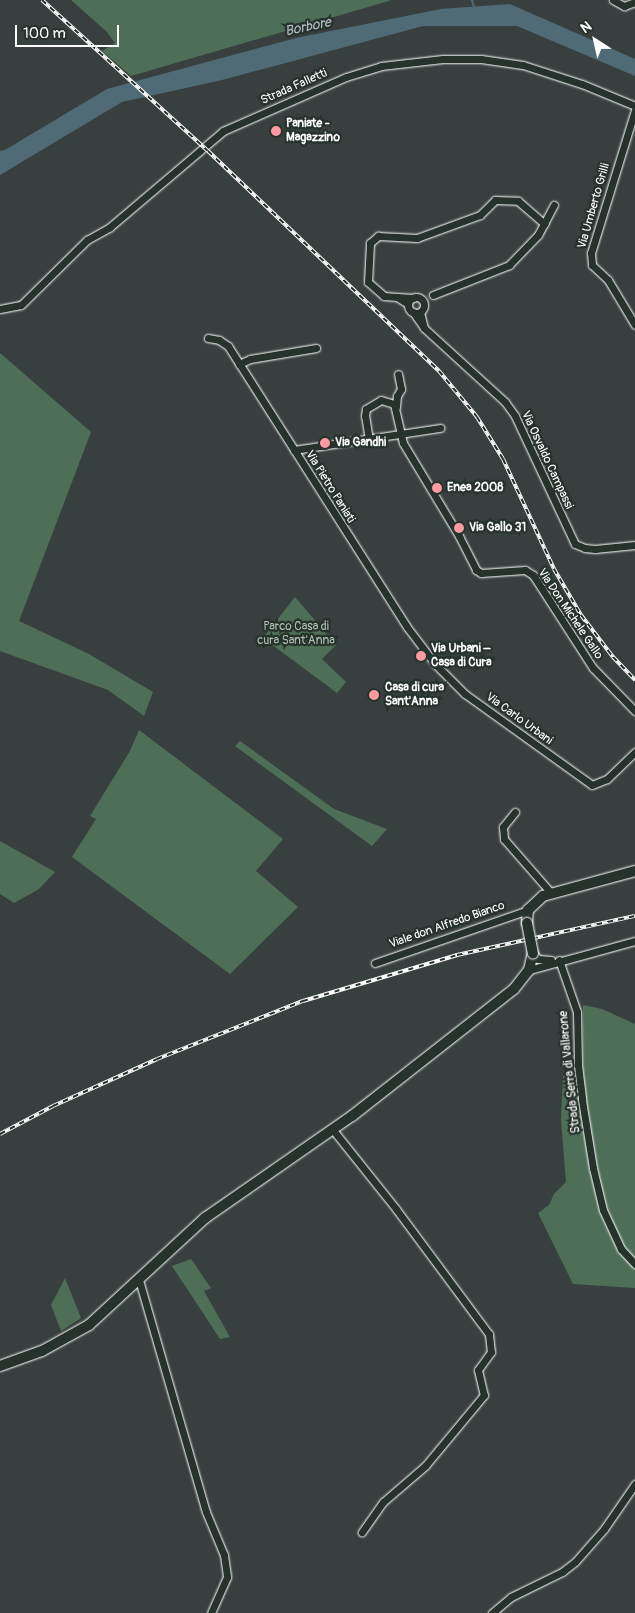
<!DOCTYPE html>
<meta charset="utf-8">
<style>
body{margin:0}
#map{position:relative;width:635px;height:1613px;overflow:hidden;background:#38403f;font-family:Pangolin,sans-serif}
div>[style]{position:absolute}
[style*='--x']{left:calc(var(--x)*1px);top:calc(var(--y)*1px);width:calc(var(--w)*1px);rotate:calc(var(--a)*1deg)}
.green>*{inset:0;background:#4f6e58}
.water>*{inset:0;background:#506b75}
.stream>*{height:2px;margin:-1px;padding:0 1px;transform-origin:1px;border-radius:1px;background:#506b75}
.roads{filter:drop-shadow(0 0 1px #fff) drop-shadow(0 0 1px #fff)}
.street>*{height:7px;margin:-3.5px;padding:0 3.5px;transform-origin:3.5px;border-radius:3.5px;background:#26332d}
.street>.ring{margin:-3.5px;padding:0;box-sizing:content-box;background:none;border:7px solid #26332d;border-radius:50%}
.secondary>*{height:10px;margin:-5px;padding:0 5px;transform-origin:5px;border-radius:5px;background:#26332d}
.rail>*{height:4px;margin-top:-2px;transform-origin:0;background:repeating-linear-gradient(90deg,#26332d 0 5.5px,#fff 0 11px);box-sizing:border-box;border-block:1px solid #fff}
.bridges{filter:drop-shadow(0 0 1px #fff) drop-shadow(0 0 1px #fff)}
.secondary-bridge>*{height:10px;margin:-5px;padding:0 5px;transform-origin:5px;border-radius:5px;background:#26332d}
.dots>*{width:14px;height:14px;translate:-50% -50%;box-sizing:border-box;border:2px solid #26332d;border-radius:50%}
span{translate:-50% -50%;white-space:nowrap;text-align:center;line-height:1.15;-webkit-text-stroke:4.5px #26332d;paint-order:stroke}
.street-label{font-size:12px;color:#fff}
.poi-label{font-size:12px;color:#fff;font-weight:700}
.left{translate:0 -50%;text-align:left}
.park-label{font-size:12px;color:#b0beb4}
.water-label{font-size:14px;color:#b0bcc1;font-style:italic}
.north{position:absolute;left:570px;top:15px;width:50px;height:50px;-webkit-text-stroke:4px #26332d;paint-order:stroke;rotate:325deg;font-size:14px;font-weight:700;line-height:20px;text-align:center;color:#fff}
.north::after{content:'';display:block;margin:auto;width:18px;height:22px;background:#fff;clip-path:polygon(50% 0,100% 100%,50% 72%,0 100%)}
.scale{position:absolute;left:15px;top:25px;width:104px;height:22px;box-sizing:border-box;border:2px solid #fff;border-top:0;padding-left:6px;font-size:15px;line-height:18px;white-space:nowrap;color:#fff;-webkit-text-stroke:4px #26332d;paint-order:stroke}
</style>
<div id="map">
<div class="green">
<div style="clip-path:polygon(71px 0,392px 0,131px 76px,102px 51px,115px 43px,107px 32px)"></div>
<div style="clip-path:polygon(0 353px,91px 432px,19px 621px,89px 654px,153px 692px,144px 716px,108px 690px,0 651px)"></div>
<div style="clip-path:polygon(295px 597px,336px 645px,322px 659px,346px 682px,337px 693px,263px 638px)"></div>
<div style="clip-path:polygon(139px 730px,283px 839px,256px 871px,298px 907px,230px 974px,72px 857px,96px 819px,90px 816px,130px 751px)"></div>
<div style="clip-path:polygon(240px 741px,334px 809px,387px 829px,372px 846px,235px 746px)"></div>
<div style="clip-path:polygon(0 841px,55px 872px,39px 889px,14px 903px,0 894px)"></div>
<div style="clip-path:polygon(583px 1005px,602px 1009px,635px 1024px,635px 1288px,573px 1284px,538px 1213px,549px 1205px,554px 1194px,566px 1182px,561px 1120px,563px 1076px,583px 1074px)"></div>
<div style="clip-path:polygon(191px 1259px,211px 1288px,204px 1291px,230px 1337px,220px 1339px,172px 1266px)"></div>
<div style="clip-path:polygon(65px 1278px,81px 1318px,61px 1331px,51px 1305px)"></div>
</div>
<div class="water">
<div style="clip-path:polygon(510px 4px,635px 59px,635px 76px,517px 26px,423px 26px,222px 80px,122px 102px,0 175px,0 151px,5px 150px,107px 89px,296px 38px,441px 9px)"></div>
</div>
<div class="stream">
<div style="--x:472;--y:0;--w:7;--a:74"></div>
</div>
<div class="roads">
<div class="street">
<div style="--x:613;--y:0;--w:13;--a:29"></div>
<div style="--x:624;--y:6;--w:12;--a:-20"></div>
<div style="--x:635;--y:110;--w:150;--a:107.1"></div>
<div style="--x:591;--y:253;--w:12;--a:85"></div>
<div style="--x:592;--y:265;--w:22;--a:43"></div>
<div style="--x:608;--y:280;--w:52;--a:59"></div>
<div style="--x:433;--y:295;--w:82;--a:-21.5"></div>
<div style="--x:509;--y:265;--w:42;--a:-46"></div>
<div style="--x:538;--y:235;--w:34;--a:-62"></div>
<div style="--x:397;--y:297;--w:13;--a:-176"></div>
<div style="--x:384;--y:296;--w:21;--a:-139"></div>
<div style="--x:368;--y:282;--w:39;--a:-87"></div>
<div style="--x:370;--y:243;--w:11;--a:-41"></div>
<div style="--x:378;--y:236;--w:39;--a:3"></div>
<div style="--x:417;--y:238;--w:67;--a:-20.1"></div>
<div style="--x:480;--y:215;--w:21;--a:-45"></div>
<div style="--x:495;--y:200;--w:23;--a:2"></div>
<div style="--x:518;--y:201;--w:35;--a:41"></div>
<div class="ring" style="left:408px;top:297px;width:9px;height:9px"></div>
<div style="--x:408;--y:304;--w:13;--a:-148"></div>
<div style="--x:397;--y:297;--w:16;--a:4"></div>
<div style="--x:0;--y:309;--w:21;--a:-11"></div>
<div style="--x:21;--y:305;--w:93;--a:-44.6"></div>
<div style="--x:87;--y:240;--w:26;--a:-29"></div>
<div style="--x:110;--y:227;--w:148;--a:-40.3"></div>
<div style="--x:223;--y:131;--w:134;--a:-23.7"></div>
<div style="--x:346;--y:77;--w:37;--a:-17"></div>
<div style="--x:381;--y:66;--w:62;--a:-6.4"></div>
<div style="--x:443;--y:59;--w:38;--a:0"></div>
<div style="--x:481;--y:59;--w:42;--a:8.1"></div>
<div style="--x:523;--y:65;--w:62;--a:17.9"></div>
<div style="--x:582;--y:84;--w:57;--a:22.5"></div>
<div style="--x:413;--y:312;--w:19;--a:55"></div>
<div style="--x:424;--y:328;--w:16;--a:-104"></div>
<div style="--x:424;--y:328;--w:110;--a:42.4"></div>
<div style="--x:505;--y:402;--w:17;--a:54"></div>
<div style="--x:515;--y:416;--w:141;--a:64.9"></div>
<div style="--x:575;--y:544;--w:11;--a:22"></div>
<div style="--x:585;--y:548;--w:10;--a:6"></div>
<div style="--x:595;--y:549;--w:40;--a:-5.7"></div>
<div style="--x:208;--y:338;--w:11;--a:10"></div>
<div style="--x:219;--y:340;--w:11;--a:34"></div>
<div style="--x:228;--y:346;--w:333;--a:57.5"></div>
<div style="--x:407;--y:627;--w:46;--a:52.9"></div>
<div style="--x:435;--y:664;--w:42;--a:45"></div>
<div style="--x:465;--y:694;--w:156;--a:35.6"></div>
<div style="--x:592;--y:785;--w:16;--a:-22"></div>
<div style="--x:607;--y:779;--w:39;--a:-44"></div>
<div style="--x:239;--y:364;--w:12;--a:-24"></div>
<div style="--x:250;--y:359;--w:67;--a:-9.5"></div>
<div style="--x:396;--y:407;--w:11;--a:-85"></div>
<div style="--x:397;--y:396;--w:8;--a:-60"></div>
<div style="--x:401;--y:389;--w:15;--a:-101"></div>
<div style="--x:369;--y:440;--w:24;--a:-99"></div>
<div style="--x:365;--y:416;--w:7;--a:-82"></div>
<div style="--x:366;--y:409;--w:17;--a:-31"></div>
<div style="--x:381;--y:400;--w:14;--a:17"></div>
<div style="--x:394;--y:404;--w:40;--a:77"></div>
<div style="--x:403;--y:443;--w:109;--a:58.9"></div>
<div style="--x:459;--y:536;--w:38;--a:63"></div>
<div style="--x:476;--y:570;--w:6;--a:31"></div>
<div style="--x:481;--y:573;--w:44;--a:-3.9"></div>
<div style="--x:525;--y:570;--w:9;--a:32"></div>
<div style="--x:533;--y:575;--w:111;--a:57.2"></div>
<div style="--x:593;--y:668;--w:60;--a:45.7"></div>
<div style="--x:294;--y:450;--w:148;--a:-8.6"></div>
<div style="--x:515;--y:812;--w:19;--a:129"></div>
<div style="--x:503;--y:827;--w:12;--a:85"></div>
<div style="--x:504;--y:839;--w:73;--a:48.9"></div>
<div style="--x:533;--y:953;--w:8;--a:50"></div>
<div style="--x:538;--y:959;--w:13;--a:4"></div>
<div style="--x:559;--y:960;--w:55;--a:70.9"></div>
<div style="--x:577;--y:1012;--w:53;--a:88.9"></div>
<div style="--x:578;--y:1065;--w:35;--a:83"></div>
<div style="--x:582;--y:1100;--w:69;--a:80.8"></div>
<div style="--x:593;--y:1168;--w:43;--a:76.6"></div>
<div style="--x:603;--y:1210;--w:43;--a:65.2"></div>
<div style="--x:621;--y:1249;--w:21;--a:47"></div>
<div style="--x:375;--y:963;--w:162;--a:-19.1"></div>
<div style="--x:529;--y:970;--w:110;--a:-15.3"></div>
<div style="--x:333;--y:1130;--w:101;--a:51.4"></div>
<div style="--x:396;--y:1209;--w:156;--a:53.4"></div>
<div style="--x:489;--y:1334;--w:18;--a:84"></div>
<div style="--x:491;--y:1352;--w:22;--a:126"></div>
<div style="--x:478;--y:1370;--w:26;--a:77"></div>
<div style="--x:484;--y:1395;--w:92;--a:129.7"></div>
<div style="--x:425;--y:1466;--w:55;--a:139.4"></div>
<div style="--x:383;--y:1502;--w:37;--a:125"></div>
<div style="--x:139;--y:1280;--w:241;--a:73.9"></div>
<div style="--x:206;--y:1512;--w:47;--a:67.3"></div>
<div style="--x:224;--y:1555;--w:22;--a:82"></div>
<div style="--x:227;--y:1577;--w:39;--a:114"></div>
<div style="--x:492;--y:1613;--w:25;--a:-40"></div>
<div style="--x:511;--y:1597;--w:57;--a:-26.1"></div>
<div style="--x:562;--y:1572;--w:16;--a:-38"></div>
<div style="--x:575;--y:1562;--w:44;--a:-48.7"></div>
<div style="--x:604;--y:1529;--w:55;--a:-55.4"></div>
</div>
<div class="secondary">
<div style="--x:527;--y:923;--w:13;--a:-86"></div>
<div style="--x:528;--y:910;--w:21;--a:-43"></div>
<div style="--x:543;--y:896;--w:95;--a:-15.2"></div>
<div style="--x:0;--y:1366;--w:45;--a:-19.7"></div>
<div style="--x:42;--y:1351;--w:54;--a:-29"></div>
<div style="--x:89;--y:1325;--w:158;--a:-42.7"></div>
<div style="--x:205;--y:1218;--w:179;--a:-34.8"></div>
<div style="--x:352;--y:1116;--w:206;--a:-38.1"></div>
<div style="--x:514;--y:989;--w:24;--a:-52"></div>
<div style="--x:529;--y:970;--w:17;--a:-77"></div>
</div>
</div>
<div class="rail">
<div style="--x:42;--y:0;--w:224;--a:42.3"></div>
<div style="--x:208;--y:151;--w:319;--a:43.6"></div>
<div style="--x:439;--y:371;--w:60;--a:50.4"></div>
<div style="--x:477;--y:417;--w:49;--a:58.2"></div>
<div style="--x:503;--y:459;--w:121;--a:65.1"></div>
<div style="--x:554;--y:569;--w:53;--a:59.6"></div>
<div style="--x:581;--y:615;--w:53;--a:52.7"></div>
<div style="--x:613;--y:657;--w:32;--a:46"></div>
<div style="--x:0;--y:1134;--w:60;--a:-27.8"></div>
<div style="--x:53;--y:1106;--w:114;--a:-24.3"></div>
<div style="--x:157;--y:1059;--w:157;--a:-21.7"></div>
<div style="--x:303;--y:1001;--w:161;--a:-16.6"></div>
<div style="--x:457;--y:955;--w:182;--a:-12.4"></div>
</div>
<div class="bridges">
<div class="secondary-bridge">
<div style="--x:527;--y:923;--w:31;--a:79"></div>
</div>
</div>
<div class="dots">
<div style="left:276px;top:131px;background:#ff9aa2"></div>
<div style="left:325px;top:443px;background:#ff9aa2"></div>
<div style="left:437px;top:488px;background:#ff9aa2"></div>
<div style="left:459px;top:528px;background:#ff9aa2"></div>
<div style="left:421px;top:656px;background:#ff9aa2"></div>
<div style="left:374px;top:695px;background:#ff9aa2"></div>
</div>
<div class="street-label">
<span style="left:294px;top:87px;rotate:-24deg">Strada Falletti</span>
<span style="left:594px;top:206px;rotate:-74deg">Via Umberto Grilli</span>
<span style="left:547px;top:460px;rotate:65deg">Via Osvaldo Campassi</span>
<span style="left:330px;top:487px;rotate:58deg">Via Pietro Paniati</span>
<span style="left:570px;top:614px;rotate:56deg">Via Don Michele Gallo</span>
<span style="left:519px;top:719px;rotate:36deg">Via Carlo Urbani</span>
<span style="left:447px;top:925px;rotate:-19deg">Viale don Alfredo Bianco</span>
<span style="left:570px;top:1072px;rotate:-96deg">Strada Serra di Vallarone</span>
</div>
<div class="poi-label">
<span class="left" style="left:286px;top:131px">Paniate -<br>Magazzino</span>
<span class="left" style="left:335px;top:443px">Via Gandhi</span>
<span class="left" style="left:447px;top:488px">Enea 2008</span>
<span class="left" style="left:469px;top:528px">Via Gallo 31</span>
<span class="left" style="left:431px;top:656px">Via Urbani –<br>Casa di Cura</span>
<span class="left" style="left:385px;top:695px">Casa di cura<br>Sant'Anna</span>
</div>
<div class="park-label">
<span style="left:296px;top:634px">Parco Casa di<br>cura Sant'Anna</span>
</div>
<div class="water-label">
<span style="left:308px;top:27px;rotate:-12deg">Borbore</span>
</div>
<div class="north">N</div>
<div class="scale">100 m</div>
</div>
